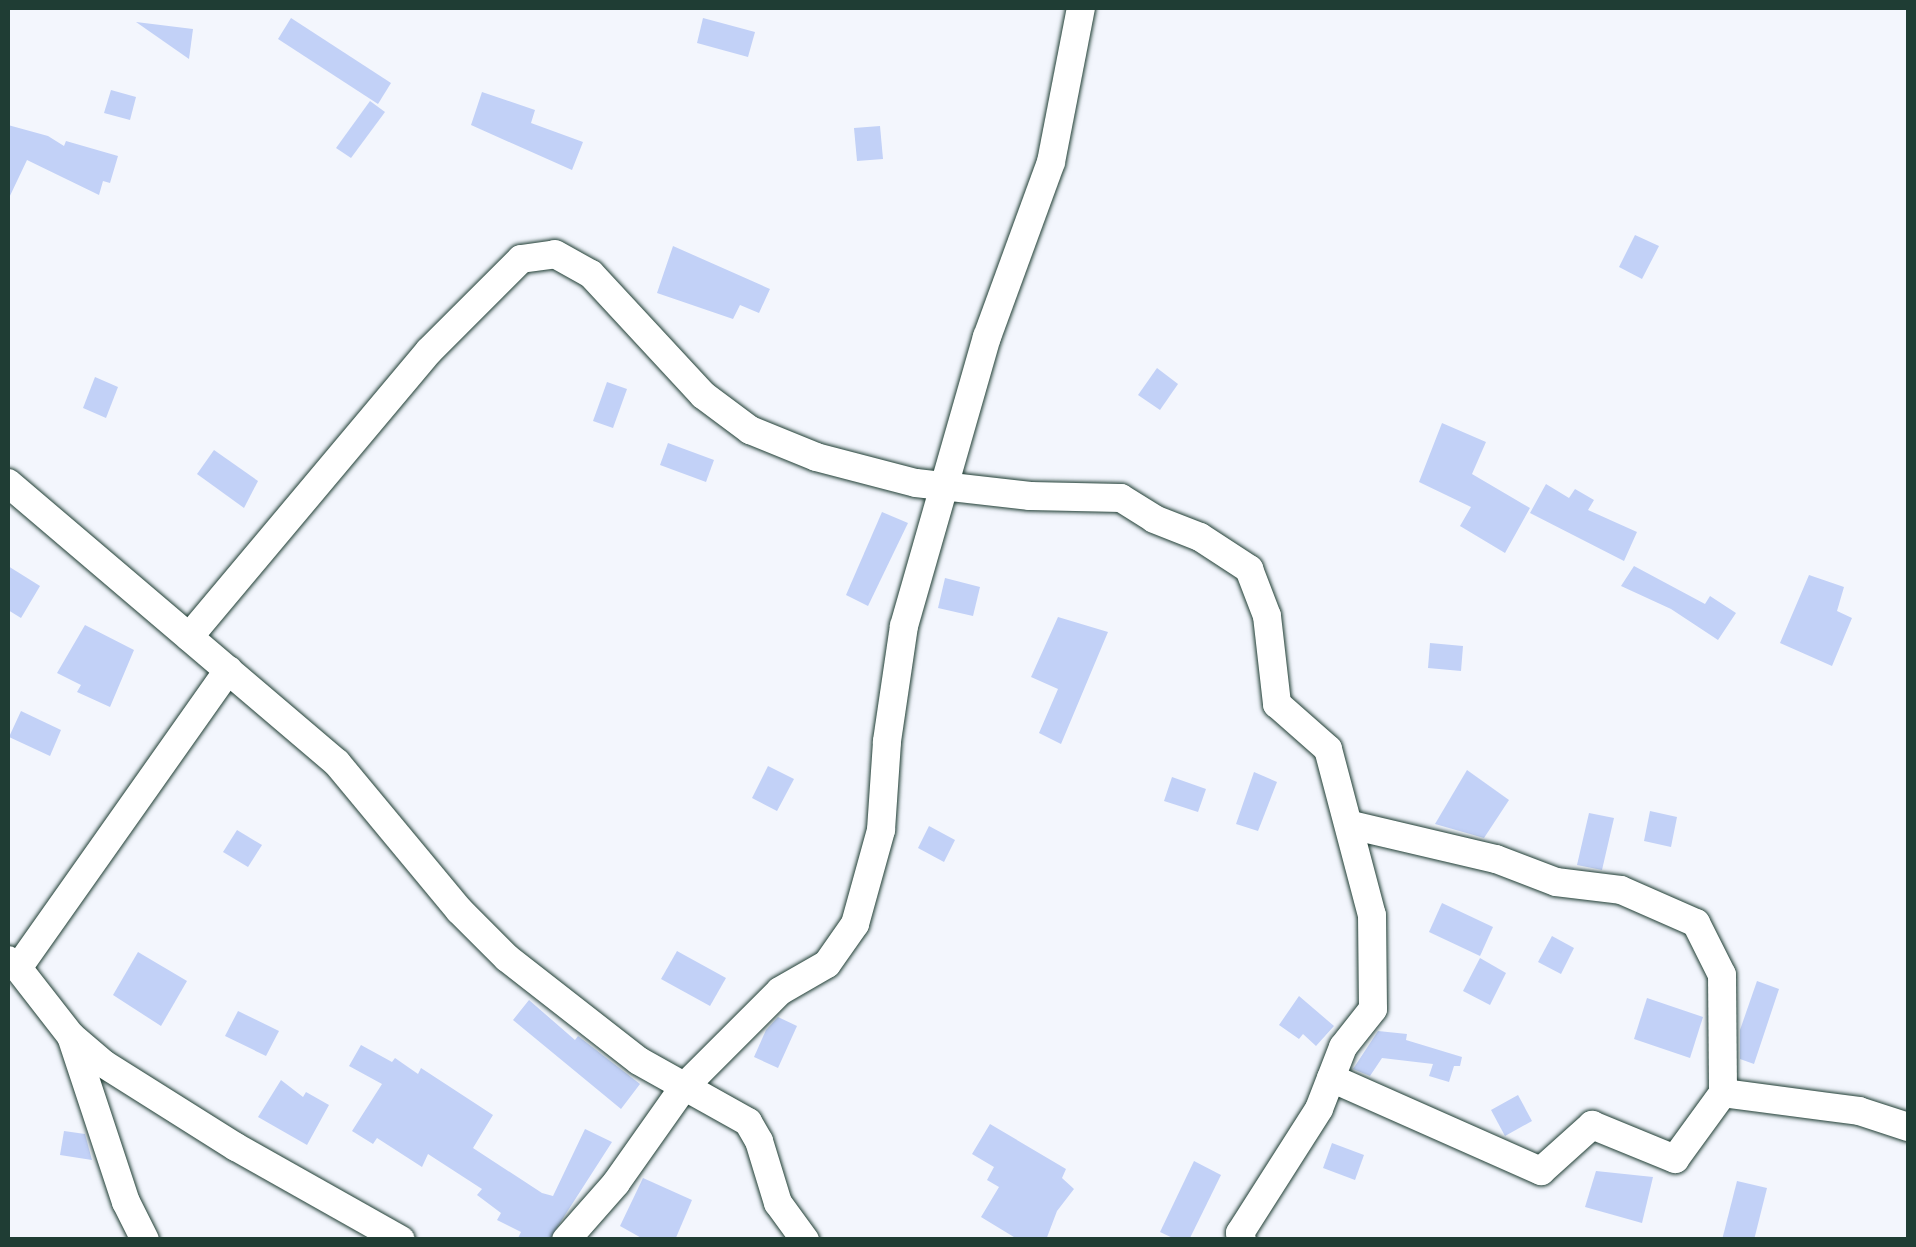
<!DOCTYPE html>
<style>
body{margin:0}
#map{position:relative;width:1916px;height:1247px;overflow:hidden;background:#f3f6fd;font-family:Itim,sans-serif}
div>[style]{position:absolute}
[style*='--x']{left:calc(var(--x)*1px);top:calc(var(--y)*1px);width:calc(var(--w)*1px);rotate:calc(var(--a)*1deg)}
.building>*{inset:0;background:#c2d1f7}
.roads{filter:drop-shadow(0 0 2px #1f3d34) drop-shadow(0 0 2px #1f3d34)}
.street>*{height:28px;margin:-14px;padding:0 14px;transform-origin:14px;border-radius:14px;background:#fff}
span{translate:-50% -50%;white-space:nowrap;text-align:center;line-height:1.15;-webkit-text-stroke:9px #fff;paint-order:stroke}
.frame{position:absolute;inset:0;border:10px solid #1f3d34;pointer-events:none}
</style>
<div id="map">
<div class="building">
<div style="clip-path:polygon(291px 18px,391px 83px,378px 104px,278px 39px)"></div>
<div style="clip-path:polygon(703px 18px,755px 32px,748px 57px,697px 43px)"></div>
<div style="clip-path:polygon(136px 22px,193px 29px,189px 59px)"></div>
<div style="clip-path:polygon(111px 90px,136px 97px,130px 120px,104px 113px)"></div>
<div style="clip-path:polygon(482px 92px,535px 110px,531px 123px,583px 142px,572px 170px,471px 125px)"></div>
<div style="clip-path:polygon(370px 101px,385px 112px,351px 158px,336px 148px)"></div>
<div style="clip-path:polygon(8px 125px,48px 136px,64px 146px,66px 141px,118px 156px,110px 183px,103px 181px,99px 195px,27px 160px,8px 200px)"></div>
<div style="clip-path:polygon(880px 126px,883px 159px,857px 161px,854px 128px)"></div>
<div style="clip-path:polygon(1635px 235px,1659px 246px,1642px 279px,1619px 267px)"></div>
<div style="clip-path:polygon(673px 246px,770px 289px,759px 313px,740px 305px,733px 319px,657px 293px)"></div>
<div style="clip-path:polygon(1157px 368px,1178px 384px,1160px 410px,1138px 395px)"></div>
<div style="clip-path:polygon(95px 377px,118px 387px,106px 418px,83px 408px)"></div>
<div style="clip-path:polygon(607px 382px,627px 389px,613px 428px,593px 421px)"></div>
<div style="clip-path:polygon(1442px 423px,1486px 442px,1472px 474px,1530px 508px,1505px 553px,1460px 526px,1471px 507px,1419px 482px)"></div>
<div style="clip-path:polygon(668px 443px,714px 460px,706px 482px,660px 465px)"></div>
<div style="clip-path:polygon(214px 450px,258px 481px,244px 508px,197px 474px)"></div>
<div style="clip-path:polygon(1546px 484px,1569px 498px,1575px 489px,1594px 500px,1588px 510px,1637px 532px,1624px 561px,1530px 513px)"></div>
<div style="clip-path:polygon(882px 512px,908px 523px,868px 606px,846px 595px)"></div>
<div style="clip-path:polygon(8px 566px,40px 586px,21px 618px,8px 610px)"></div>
<div style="clip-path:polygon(1634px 566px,1705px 604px,1710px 596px,1736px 613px,1718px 640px,1671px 609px,1621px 586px)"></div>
<div style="clip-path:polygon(1809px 575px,1844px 587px,1837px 611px,1852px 618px,1832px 666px,1780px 643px)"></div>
<div style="clip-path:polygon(945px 578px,980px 587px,973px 616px,938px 608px)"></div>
<div style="clip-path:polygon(1058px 617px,1108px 632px,1061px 744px,1039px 733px,1058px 689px,1031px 677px)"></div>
<div style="clip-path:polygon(85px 625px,134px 650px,110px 707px,77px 692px,81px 685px,57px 673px)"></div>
<div style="clip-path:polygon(1430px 643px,1463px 646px,1461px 671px,1428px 668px)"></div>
<div style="clip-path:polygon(21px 711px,61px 730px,50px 756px,9px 737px)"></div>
<div style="clip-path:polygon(768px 766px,794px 779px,777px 811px,752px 798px)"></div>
<div style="clip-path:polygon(1467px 770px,1509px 800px,1484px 838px,1435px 824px)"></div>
<div style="clip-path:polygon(1254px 772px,1277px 782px,1258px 831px,1236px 824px)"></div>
<div style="clip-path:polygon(1172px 777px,1206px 789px,1198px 812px,1164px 801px)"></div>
<div style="clip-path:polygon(1650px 811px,1677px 817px,1671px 847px,1644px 841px)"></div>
<div style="clip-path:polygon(1589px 813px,1614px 818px,1602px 870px,1577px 865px)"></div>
<div style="clip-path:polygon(929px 826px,955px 840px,944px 862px,918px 848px)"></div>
<div style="clip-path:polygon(237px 830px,262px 845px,248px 867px,223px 852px)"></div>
<div style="clip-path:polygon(1442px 903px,1493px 927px,1480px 956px,1429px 932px)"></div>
<div style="clip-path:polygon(1552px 936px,1574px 948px,1561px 974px,1538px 962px)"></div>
<div style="clip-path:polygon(677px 951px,726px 978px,710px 1006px,661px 979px)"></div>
<div style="clip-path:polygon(138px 952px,187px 981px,161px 1026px,113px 995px)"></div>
<div style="clip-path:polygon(1480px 958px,1506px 973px,1490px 1005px,1463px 991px)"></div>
<div style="clip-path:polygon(1757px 981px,1779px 989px,1754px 1064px,1740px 1059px,1740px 1030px)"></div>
<div style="clip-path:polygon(1299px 996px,1334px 1026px,1316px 1046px,1303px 1034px,1299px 1039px,1279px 1025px)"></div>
<div style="clip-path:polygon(1647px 998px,1703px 1017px,1690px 1058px,1634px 1039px)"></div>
<div style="clip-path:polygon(529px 1000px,575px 1040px,578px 1036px,640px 1084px,621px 1109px,513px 1020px)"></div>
<div style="clip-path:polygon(238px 1011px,279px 1031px,266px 1056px,225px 1036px)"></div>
<div style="clip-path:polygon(778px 1017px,797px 1026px,778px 1068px,754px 1057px,766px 1030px)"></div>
<div style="clip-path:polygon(1378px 1031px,1407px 1034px,1406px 1040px,1462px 1057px,1460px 1066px,1454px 1066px,1449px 1082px,1429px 1076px,1433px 1064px,1382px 1058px,1370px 1076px,1353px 1069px)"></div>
<div style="clip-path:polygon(361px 1045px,392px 1062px,395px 1058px,418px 1074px,421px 1068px,493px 1115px,473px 1148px,542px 1193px,553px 1196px,585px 1129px,612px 1142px,549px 1240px,517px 1240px,521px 1232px,497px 1220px,501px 1213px,477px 1195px,482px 1189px,428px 1154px,422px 1167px,377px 1138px,373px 1144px,352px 1131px,382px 1084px,349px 1066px)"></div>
<div style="clip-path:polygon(281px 1080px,303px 1097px,306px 1092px,329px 1105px,307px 1145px,258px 1117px)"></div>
<div style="clip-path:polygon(1518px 1095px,1532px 1121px,1505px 1136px,1491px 1110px)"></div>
<div style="clip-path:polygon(990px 1124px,1066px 1169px,1062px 1178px,1074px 1189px,1057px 1211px,1046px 1240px,1019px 1240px,981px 1217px,999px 1187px,987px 1180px,994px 1167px,972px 1154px)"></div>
<div style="clip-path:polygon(64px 1131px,85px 1134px,92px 1160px,60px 1155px)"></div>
<div style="clip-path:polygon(1332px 1143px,1364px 1155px,1355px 1180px,1323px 1168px)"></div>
<div style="clip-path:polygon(1194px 1161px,1221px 1175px,1189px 1240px,1177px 1240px,1160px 1232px)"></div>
<div style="clip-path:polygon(1596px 1171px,1653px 1177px,1642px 1223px,1585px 1207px)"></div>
<div style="clip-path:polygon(643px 1178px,692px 1200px,675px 1240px,645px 1240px,620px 1226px)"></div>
<div style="clip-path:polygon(1737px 1181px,1767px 1188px,1754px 1240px,1722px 1240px)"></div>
</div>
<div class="roads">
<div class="street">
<div style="--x:8;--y:483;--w:432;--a:40.4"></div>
<div style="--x:337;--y:763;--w:191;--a:50.3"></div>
<div style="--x:459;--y:910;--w:68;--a:45"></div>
<div style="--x:507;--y:958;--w:167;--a:38"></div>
<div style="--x:639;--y:1061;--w:125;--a:29.2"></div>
<div style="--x:748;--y:1122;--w:22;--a:60"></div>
<div style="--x:759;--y:1141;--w:65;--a:73"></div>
<div style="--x:778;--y:1203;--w:46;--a:53.9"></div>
<div style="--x:189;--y:637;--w:373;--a:-50"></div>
<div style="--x:429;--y:351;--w:130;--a:-45"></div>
<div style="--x:521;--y:259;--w:34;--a:-8"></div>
<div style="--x:555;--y:254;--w:41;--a:29.1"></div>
<div style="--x:591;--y:274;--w:165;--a:47.2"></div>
<div style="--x:703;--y:395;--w:59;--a:36.7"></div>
<div style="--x:750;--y:430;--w:71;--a:22.2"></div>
<div style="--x:816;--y:457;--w:103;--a:14.6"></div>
<div style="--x:916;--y:483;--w:115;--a:6.5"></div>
<div style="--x:1030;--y:496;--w:91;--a:1.3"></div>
<div style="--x:1121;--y:498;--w:39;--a:32"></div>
<div style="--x:1154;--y:519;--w:49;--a:21.4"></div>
<div style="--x:1200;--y:537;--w:59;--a:33.1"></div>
<div style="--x:1249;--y:569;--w:50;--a:69"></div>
<div style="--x:1267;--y:616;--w:89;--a:83.5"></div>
<div style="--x:1277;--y:704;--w:68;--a:41.4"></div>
<div style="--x:1328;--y:749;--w:172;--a:75.2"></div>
<div style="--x:1372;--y:915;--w:94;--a:89.4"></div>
<div style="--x:1373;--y:1009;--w:48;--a:128.3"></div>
<div style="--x:1343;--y:1047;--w:66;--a:111.2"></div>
<div style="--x:1319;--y:1109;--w:147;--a:122.5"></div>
<div style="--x:1240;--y:1233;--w:7;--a:74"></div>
<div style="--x:1351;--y:825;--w:149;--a:13.2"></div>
<div style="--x:1496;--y:859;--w:64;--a:21"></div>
<div style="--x:1556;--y:882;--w:65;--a:7"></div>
<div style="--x:1621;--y:890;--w:82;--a:23.7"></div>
<div style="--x:1696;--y:923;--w:58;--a:63.4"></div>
<div style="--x:1722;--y:975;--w:118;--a:89.5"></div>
<div style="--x:8;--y:960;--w:13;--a:39"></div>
<div style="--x:18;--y:968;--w:86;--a:52.1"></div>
<div style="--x:71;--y:1036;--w:43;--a:40.3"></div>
<div style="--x:104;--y:1064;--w:156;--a:32.2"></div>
<div style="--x:236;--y:1147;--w:189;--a:29.4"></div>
<div style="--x:18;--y:968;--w:365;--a:-54.8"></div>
<div style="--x:71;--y:1036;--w:175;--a:71.7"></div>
<div style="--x:126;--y:1202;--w:42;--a:63.4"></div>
<div style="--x:1331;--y:1078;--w:230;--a:23.9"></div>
<div style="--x:1541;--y:1171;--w:69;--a:-42"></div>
<div style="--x:1592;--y:1125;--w:90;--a:22.3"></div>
<div style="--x:1675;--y:1159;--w:82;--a:-54"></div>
<div style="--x:1723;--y:1093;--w:137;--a:7.5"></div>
<div style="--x:1859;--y:1111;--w:52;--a:18.1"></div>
<div style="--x:566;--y:1240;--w:76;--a:-48.7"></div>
<div style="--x:616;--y:1183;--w:116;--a:-54.8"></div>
<div style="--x:683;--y:1088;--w:137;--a:-45"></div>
<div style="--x:780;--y:991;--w:54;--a:-29.9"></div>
<div style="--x:827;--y:964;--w:49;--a:-55"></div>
<div style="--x:855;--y:924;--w:98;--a:-74.5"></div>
<div style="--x:881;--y:830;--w:89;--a:-86.1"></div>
<div style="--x:887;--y:741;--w:116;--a:-81.6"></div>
<div style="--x:904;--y:626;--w:301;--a:-74"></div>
<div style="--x:987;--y:337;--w:186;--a:-69.9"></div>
<div style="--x:1051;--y:162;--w:157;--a:-79"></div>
</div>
</div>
<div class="frame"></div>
</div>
